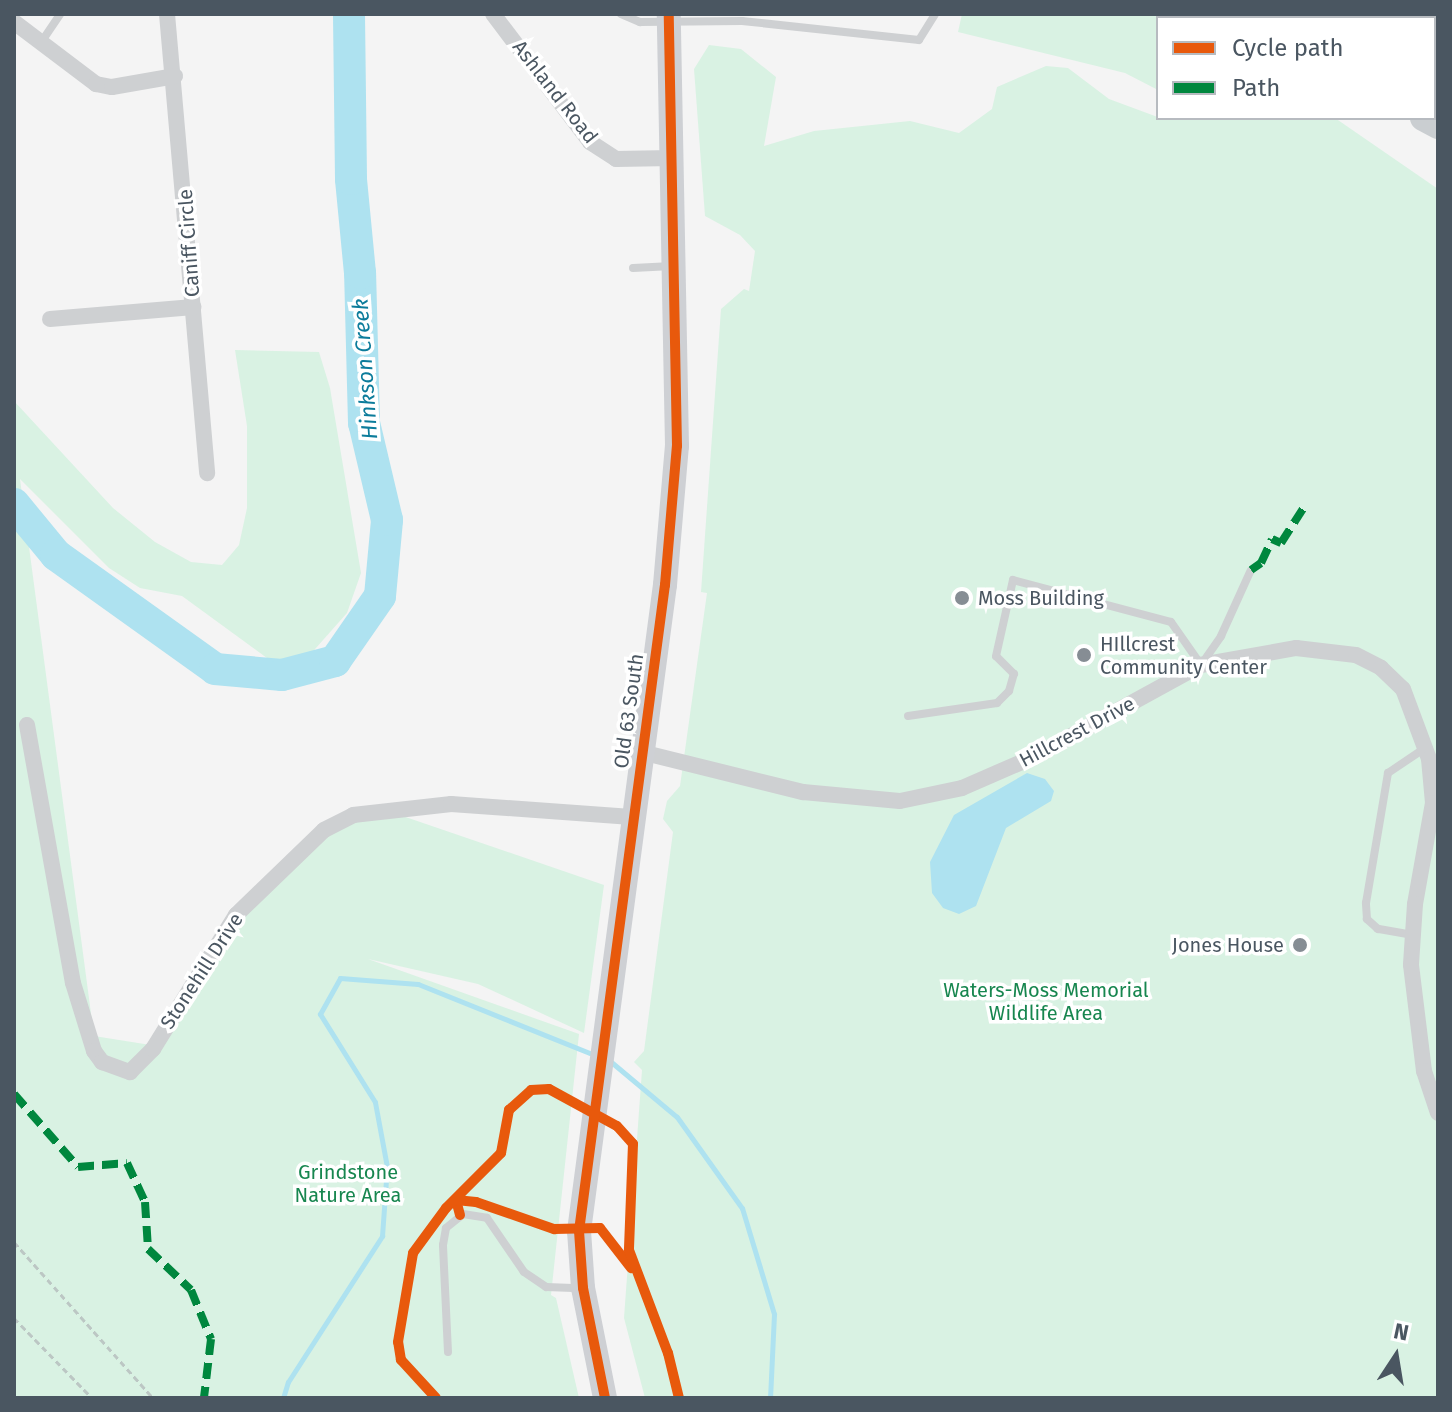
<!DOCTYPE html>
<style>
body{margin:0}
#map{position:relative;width:1452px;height:1412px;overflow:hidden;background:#f4f4f4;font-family:"Fira Sans",sans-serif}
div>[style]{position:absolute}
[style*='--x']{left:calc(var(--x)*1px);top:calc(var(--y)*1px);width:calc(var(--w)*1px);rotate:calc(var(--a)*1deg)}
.green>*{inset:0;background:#d9f2e3}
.water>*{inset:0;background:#aee2f0}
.stream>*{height:5px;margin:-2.5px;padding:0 2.5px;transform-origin:2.5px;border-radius:2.5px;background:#aee2f0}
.river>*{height:32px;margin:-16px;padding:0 16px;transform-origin:16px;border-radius:16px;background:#aee2f0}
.path>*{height:3px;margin-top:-1.5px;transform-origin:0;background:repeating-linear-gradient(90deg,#bcc7c4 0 6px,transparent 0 10px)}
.lane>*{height:8px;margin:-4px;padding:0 4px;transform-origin:4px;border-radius:4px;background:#ced0d2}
.street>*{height:16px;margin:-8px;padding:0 8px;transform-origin:8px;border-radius:8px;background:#ced0d2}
.secondary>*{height:24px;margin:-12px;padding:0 12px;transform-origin:12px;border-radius:12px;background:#ced0d4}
.primary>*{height:26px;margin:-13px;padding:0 13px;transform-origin:13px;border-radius:13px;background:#caced1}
.quiet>*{height:8px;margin-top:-4px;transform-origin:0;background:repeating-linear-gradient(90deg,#00873e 0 16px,transparent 0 24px)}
.cycleway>*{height:10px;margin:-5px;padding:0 5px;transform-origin:5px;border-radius:5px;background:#e8590c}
.dots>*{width:22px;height:22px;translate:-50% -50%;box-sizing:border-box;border:4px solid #fff;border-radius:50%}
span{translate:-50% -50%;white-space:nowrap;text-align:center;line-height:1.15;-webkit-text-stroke:7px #fff;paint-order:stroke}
.street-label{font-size:20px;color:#4a5661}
.poi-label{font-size:20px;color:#4a5661}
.left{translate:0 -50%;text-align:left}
.right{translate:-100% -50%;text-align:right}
.park-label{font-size:20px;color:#17864f}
.water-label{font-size:22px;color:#0c7c9b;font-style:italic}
.frame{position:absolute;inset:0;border:16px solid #4a5661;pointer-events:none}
.legend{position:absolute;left:1156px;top:16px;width:280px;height:104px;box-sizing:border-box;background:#fff;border:2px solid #b7bbc0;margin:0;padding:10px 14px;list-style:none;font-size:24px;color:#4a5661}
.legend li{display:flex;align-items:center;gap:16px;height:40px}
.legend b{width:40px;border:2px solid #b7bbc0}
.north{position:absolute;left:1356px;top:1316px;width:80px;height:80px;-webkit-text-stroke:6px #fff;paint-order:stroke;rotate:12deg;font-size:22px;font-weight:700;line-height:32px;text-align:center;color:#4a5661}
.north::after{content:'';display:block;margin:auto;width:28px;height:36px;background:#4a5661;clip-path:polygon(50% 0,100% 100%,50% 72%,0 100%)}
</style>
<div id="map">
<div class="green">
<div style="clip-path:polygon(962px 14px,1219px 14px,1223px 18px,1158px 18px,1158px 90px,1125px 73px,958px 32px)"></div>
<div style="clip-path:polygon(709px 45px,741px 49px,776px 77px,764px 146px,814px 131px,910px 121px,959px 133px,992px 109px,997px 87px,1046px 66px,1068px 68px,1109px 99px,1163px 119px,1335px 118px,1438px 189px,1438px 1398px,645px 1398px,624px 1318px,642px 1070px,634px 1062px,644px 1051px,673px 832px,663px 819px,667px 801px,680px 786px,707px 593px,701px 592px,721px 309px,744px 289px,749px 291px,755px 251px,740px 235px,705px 216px,694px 69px)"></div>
<div style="clip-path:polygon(235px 350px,319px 352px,330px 388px,361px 573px,347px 613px,308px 657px,271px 661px,182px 596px,140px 588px,109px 568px,20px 479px,94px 1036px,157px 1046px,260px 894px,348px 819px,388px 811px,604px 885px,584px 1033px,478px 984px,368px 959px,579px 1034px,551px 1295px,556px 1298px,579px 1398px,14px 1398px,14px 401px,113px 508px,155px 542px,191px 562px,222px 565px,239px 545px,247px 508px,247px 426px)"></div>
</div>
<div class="water">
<div style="clip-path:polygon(1027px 773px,1045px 779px,1054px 791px,1051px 801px,1006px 828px,976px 906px,959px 914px,943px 908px,932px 893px,930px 862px,954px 815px)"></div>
</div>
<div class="stream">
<div style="--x:610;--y:1061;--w:87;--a:39.9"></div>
<div style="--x:677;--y:1117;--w:112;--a:54.5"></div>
<div style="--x:742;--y:1208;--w:111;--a:73.2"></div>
<div style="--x:774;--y:1314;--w:84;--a:92.7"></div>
<div style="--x:283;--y:1398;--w:17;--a:-73"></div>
<div style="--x:288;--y:1382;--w:174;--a:-57.2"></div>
<div style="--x:382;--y:1236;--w:69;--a:-85.9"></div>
<div style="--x:387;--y:1167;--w:66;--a:-100.5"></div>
<div style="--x:375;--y:1102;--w:104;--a:-122"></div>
<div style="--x:320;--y:1014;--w:41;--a:-60.9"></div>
<div style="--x:340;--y:978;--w:78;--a:4.4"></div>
<div style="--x:418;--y:984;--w:193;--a:21.9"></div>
</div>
<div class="river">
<div style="--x:14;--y:504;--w:66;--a:50.5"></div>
<div style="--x:56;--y:555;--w:196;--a:35.6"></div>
<div style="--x:215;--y:669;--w:67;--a:5.1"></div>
<div style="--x:282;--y:675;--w:55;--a:-14.8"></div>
<div style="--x:335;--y:661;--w:79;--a:-55.3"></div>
<div style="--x:380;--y:596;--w:76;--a:-84.7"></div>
<div style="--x:387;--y:520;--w:100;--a:-103.3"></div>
<div style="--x:364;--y:423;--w:150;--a:-91.5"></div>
<div style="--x:360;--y:273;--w:94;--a:-95.5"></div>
<div style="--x:351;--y:179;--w:165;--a:-90.7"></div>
</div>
<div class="path">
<div style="--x:14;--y:1242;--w:209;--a:48.3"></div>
<div style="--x:14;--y:1318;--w:112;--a:45.7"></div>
</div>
<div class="lane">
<div style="--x:621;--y:14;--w:21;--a:23"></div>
<div style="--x:640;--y:22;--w:102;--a:-0.6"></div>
<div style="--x:742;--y:21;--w:178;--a:6.1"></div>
<div style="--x:919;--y:40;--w:31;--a:-58"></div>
<div style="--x:40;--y:44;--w:36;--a:-56"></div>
<div style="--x:633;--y:268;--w:39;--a:-3"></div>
<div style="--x:908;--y:716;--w:90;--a:-8.3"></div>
<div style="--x:997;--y:703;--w:17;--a:-45"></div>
<div style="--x:1009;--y:691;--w:18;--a:-74"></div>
<div style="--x:1014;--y:674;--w:25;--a:-135"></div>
<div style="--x:996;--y:656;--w:78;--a:-77.4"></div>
<div style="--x:1013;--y:580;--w:163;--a:14.9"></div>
<div style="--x:1171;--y:622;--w:52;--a:55.1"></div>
<div style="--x:1201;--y:665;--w:35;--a:-55"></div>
<div style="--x:1221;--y:636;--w:72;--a:-65.6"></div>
<div style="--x:1413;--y:935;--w:36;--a:-170"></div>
<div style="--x:1378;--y:929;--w:15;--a:-138"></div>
<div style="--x:1367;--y:919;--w:16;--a:-94"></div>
<div style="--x:1366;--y:903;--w:132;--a:-80.4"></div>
<div style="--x:1388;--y:773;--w:45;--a:-34"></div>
<div style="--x:448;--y:1352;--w:107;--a:-92.7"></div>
<div style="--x:443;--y:1245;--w:17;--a:-80"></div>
<div style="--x:446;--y:1228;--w:22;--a:-39"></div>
<div style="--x:463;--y:1214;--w:24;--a:9"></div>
<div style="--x:487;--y:1218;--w:65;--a:55.6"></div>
<div style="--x:524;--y:1272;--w:27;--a:34"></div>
<div style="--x:546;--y:1287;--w:34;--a:2"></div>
</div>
<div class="street">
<div style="--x:167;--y:14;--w:461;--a:85"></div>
<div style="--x:493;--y:14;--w:161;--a:52.8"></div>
<div style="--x:590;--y:142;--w:31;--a:33"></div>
<div style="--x:616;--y:159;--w:56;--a:-1"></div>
<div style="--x:14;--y:22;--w:103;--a:37.1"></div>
<div style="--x:96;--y:84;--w:16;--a:11"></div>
<div style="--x:112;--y:87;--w:64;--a:-9.9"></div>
<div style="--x:50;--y:319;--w:144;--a:-4.8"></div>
<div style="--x:27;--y:725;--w:262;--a:79.9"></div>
<div style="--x:73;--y:983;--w:71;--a:72.8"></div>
<div style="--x:94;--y:1051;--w:14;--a:54"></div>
<div style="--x:102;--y:1062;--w:30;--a:20"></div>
<div style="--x:130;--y:1072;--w:33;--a:-45"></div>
<div style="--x:153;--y:1049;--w:158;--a:-58.2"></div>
<div style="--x:236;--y:915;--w:122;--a:-44"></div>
<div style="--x:324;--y:830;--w:33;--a:-27"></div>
<div style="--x:353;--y:815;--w:99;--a:-6.4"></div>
<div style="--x:451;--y:804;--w:181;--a:4.1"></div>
<div style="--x:641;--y:752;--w:167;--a:13.9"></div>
<div style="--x:803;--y:792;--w:97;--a:5.3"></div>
<div style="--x:900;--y:801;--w:63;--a:-11.8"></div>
<div style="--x:962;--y:788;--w:75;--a:-23.5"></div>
<div style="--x:1031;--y:758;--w:194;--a:-28.7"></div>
<div style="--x:1201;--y:665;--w:97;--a:-10.1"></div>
<div style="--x:1296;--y:648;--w:60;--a:6.7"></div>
<div style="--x:1356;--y:655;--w:28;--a:27"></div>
<div style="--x:1381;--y:668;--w:30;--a:44"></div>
<div style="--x:1403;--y:689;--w:75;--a:69.6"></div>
<div style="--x:1429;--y:759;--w:44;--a:84.8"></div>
<div style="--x:1433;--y:803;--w:103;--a:100.1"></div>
<div style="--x:1415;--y:904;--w:61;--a:93.8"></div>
<div style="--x:1411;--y:965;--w:107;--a:83"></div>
<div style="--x:1424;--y:1071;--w:44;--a:71.6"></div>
</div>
<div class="secondary">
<div style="--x:605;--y:1398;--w:112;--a:-101.3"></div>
<div style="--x:583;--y:1288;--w:57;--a:-94"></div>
<div style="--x:579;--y:1231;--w:652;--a:-82.42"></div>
<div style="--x:665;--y:585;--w:140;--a:-85.1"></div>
<div style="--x:677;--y:446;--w:432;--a:-91.1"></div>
</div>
<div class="primary">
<div style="--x:1282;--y:14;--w:6;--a:39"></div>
<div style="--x:1331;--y:14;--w:6;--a:39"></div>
<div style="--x:1434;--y:90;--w:5;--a:37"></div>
<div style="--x:1423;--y:118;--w:17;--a:28"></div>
</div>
<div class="quiet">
<div style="--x:1251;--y:570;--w:12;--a:-35"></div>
<div style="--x:1261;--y:563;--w:26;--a:-65"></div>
<div style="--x:1272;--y:539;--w:10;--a:24"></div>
<div style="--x:1281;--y:543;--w:46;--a:-57.3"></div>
<div style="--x:14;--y:1094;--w:97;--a:48.8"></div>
<div style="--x:78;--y:1167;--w:49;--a:-4.7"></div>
<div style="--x:127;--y:1163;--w:43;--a:65.2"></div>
<div style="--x:145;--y:1202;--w:47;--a:86.3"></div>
<div style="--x:148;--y:1249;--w:59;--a:43.6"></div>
<div style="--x:191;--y:1290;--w:53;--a:67.8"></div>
<div style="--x:211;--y:1339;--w:59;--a:96.8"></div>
</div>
<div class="cycleway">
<div style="--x:460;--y:1215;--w:16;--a:-105"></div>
<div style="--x:456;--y:1200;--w:20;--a:6"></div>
<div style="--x:476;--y:1202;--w:83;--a:19.1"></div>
<div style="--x:554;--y:1229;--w:46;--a:-1.2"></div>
<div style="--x:600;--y:1228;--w:51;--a:52.2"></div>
<div style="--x:436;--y:1398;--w:52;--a:-132.6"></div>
<div style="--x:401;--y:1360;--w:18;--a:-99"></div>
<div style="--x:398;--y:1342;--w:90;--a:-80.4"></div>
<div style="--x:413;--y:1253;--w:56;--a:-53.7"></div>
<div style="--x:446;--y:1208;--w:78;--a:-45"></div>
<div style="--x:501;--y:1153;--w:44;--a:-79.5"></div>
<div style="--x:509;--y:1110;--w:30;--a:-42"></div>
<div style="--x:531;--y:1090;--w:18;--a:-3"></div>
<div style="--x:549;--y:1089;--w:77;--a:28.6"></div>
<div style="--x:617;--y:1126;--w:24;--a:48"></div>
<div style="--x:633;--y:1144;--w:106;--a:92.2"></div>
<div style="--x:629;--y:1250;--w:110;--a:69.3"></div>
<div style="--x:668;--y:1353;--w:46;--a:76.3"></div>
<div style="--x:605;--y:1398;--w:112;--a:-101.3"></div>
<div style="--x:583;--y:1288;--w:57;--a:-94"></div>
<div style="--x:579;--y:1231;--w:652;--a:-82.42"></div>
<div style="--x:665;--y:585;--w:140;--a:-85.1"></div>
<div style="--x:677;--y:446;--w:432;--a:-91.1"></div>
</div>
<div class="dots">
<div style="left:962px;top:598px;background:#868d94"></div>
<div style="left:1084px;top:655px;background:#868d94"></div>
<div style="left:1300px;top:945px;background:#868d94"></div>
</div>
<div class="street-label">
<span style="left:555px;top:92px;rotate:52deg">Ashland Road</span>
<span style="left:189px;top:243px;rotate:-94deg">Caniff Circle</span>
<span style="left:629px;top:711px;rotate:-82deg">Old 63 South</span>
<span style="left:1077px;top:732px;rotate:-28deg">Hillcrest Drive</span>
<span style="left:202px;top:971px;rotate:-57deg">Stonehill Drive</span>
</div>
<div class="poi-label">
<span class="left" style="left:978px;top:598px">Moss Building</span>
<span class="left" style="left:1100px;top:656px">HIllcrest<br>Community Center</span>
<span class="right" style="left:1284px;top:945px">Jones House</span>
</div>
<div class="park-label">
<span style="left:1046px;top:1002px">Waters-Moss Memorial<br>Wildlife Area</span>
<span style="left:348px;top:1184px">Grindstone<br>Nature Area</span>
</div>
<div class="water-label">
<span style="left:365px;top:369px;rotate:-94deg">Hinkson Creek</span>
</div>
<div class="frame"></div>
<ul class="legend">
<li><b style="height:10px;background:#e8590c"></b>Cycle path</li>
<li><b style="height:10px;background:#00873e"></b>Path</li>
</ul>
<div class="north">N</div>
</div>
